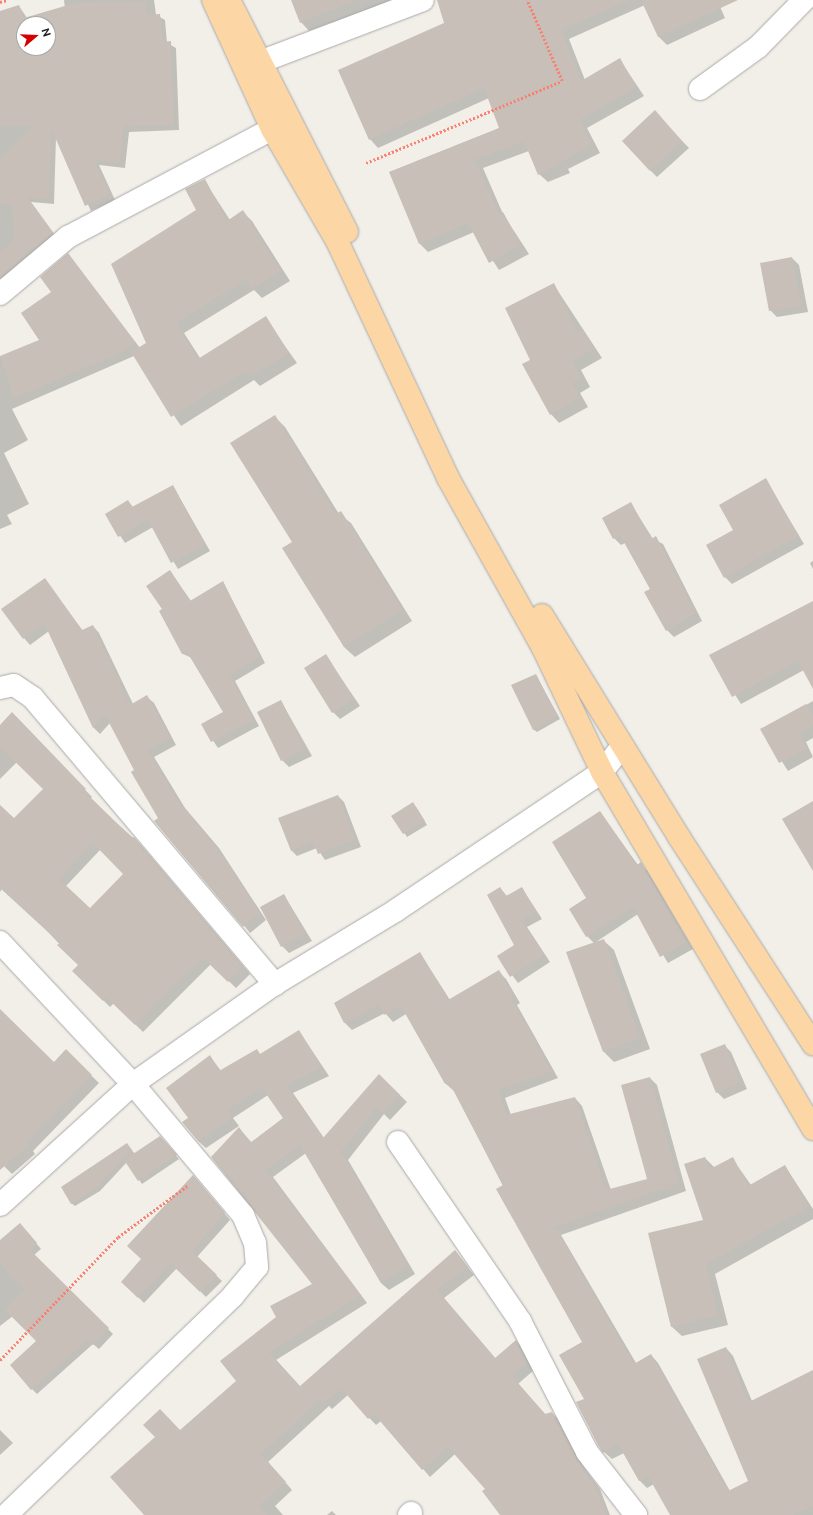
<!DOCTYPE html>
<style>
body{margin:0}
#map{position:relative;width:813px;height:1515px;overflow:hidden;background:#f2efe9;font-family:Ubuntu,sans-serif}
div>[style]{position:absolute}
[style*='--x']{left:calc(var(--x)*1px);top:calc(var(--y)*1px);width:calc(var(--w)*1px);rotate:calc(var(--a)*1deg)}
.shadow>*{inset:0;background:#0003}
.building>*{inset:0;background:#c7bfb8}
.path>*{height:2.5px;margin-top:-1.25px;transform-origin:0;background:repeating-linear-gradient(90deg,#fa8072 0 2px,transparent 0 4px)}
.roads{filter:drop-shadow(0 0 1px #a9a9a9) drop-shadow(0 0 1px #a9a9a9)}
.minor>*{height:22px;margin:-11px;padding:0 11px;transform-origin:11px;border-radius:11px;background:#fff}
.major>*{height:22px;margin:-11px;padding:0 11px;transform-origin:11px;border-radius:11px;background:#fcd6a4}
span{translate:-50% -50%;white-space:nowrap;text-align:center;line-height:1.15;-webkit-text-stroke:4px #fff;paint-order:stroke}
.north{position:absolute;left:16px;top:16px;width:40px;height:40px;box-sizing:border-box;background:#fff;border:1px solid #a7a7a7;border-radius:50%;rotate:71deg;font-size:11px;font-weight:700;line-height:16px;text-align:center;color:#222}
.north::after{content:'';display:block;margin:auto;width:14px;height:18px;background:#d40000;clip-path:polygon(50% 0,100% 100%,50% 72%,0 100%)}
</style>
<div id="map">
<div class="shadow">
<div style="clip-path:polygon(evenodd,64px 0,154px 0,156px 15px,165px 20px,167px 43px,176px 48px,179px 130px,129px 132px,125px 168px,99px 165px,115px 200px,91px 211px,56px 137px,54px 204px,31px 202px,58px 239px,0 285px,0 12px,19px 6px,27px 18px,65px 9px,64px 0,24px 24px,48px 24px,48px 48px,24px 48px,24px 24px)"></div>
<div style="clip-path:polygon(292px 0,407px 0,334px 27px,330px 23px,309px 31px,301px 22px)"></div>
<div style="clip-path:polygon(438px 0,717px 0,725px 18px,667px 45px,659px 37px,645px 5px,569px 39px,585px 80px,620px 60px,644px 96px,587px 128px,600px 153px,568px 169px,570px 173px,548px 182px,539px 174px,529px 151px,483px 168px,503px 214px,529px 254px,499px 270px,474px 232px,428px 252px,420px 244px,390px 172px,500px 128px,489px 98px,378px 148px,370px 139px,445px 24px)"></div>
<div style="clip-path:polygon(661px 119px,689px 148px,657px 177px,650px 170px)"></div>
<div style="clip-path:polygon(204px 180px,230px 220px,243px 212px,252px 221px,290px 281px,262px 298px,254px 290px,184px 333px,200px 358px,265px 318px,297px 363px,260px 386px,254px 380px,181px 426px,134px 356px,12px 409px,28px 440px,4px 453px,29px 504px,7px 515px,12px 524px,0 529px,0 357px,40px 341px,53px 293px,68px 254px,140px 348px,147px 344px,198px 211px)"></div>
<div style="clip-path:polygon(792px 258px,799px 265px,808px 312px,777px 317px,770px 310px)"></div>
<div style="clip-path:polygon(554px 285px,602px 358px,581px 370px,590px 387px,580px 393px,588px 407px,559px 423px,551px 414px,532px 360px)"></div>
<div style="clip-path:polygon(275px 417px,285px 427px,339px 514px,351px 523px,412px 621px,355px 657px,344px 647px,293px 542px)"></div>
<div style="clip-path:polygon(766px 480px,804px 544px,732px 584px,725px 577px)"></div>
<div style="clip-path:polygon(173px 486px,210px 551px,178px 569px,153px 527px,125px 543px,106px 514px,128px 501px,133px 507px)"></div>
<div style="clip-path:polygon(631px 504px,653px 539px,663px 544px,702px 621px,674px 637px,667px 630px,651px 589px,625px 543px,621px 545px,614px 538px,603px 519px)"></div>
<div style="clip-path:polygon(813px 561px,813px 569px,810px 563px)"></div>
<div style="clip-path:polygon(170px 571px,191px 601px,223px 582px,265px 663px,235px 681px,259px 726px,218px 748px,202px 724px,224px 713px,192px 658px,183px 654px,160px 612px,164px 610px)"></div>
<div style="clip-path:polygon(45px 580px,83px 631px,93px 626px,99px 633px,133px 704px,147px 697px,154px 703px,176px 745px,154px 757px,185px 808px,219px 848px,266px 920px,250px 933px,160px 818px,110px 723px,100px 734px,93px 727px,49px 631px,30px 645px,24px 638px)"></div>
<div style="clip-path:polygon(813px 602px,813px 687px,804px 670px,741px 704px,710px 656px)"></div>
<div style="clip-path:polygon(326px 656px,360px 706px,340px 719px,333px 712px)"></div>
<div style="clip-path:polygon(536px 675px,560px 719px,537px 732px,533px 729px)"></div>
<div style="clip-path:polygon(281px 701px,312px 756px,289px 767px,282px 760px)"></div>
<div style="clip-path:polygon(813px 701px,813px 738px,806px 742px,813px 757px,788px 771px,762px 730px)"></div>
<div style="clip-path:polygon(evenodd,12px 714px,92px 797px,90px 799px,141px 845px,250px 974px,236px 988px,211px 964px,143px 1032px,114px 1003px,110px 1007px,74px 971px,79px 965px,35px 918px,2px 889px,0 892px,0 807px,14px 820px,45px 789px,17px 762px,0 779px,0 726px,12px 714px,100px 850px,125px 874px,90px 910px,66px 886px,100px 850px)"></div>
<div style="clip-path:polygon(338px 796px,344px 802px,361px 847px,325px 860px,317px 848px,297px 856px,291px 850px)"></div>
<div style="clip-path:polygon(416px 807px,427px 825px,407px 837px,393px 816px)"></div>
<div style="clip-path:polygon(600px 812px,638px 865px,647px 870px,693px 949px,668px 963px,638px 914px,596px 942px,603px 940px,614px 950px,650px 1049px,614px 1062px,604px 1052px,594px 943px,587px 936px,587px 898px)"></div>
<div style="clip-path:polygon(500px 888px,507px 896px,522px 888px,542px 919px,527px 927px,550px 962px,518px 983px,498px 956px,515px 945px)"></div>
<div style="clip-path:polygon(284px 895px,312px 941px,289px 953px,282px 946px)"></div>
<div style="clip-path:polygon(420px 953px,450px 1000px,499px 972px,506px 979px,520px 1003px,517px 1005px,558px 1078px,505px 1098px,511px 1115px,575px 1098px,582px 1106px,611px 1190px,648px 1180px,650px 1078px,657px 1085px,686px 1191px,561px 1235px,636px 1363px,651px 1355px,658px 1363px,730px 1491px,750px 1481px,726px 1348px,733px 1356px,752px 1401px,813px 1371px,813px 1515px,671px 1515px,654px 1484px,647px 1488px,639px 1480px,624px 1453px,612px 1459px,604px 1452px,585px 1399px,584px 1343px,454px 1091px,446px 1084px,406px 1014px,393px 1022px,385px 1013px,352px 1030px,344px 1022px)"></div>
<div style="clip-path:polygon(0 1011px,54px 1063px,66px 1051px,99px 1083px,33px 1151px,35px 1154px,12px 1174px,0 1162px)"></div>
<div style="clip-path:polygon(299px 1031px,329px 1076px,293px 1093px,324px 1138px,379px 1075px,407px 1102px,390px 1120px,384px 1114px,348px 1160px,415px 1274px,389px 1290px,381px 1283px,306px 1153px,273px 1177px,367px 1303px,276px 1360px,300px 1387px,455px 1251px,474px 1275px,444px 1298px,496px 1359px,516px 1341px,523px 1348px,534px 1370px,518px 1384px,546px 1415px,552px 1413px,559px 1420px,583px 1466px,600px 1489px,610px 1515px,501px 1515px,486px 1489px,455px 1454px,430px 1477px,381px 1421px,376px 1425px,348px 1395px,332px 1409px,329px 1406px,268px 1462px,292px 1490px,275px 1506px,283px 1515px,145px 1515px,180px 1431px,237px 1381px,277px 1317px,313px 1285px,239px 1128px,252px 1143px,284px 1118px,268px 1095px,233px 1118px,239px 1126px,206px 1148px,198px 1141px,189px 1118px,210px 1056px,221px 1071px,257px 1051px,261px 1055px)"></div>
<div style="clip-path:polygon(724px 1045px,731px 1052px,747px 1089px,724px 1099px,717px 1092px)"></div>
<div style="clip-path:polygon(163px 1141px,179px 1159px,142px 1184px,127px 1162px,100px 1191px,75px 1206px,71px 1203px,130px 1148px,135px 1154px)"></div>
<div style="clip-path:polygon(705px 1158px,715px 1168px,732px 1158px,751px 1185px,785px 1166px,813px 1209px,813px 1219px,715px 1274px,728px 1325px,682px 1336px,672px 1327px,704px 1220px)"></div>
<div style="clip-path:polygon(199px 1183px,230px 1220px,197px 1257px,222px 1281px,206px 1297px,177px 1268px,144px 1303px,128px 1287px,142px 1259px)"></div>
<div style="clip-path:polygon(25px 1230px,41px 1249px,34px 1255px,113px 1334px,99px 1349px,93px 1344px,37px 1394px,32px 1389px,38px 1341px,13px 1316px,0 1326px,0 1241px)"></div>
<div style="clip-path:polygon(0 1430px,13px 1443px,0 1455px)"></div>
<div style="clip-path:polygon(332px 1511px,336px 1515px,327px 1515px)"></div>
</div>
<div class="building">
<div style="clip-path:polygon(291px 0,355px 0,355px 1px,300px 23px)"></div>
<div style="clip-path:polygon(437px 0,630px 0,561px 30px,581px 81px,620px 58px,636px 87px,580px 120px,592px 145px,538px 175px,524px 141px,475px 160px,499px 214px,503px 212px,521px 245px,489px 263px,468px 223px,419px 244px,389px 172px,499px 128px,484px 88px,369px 140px,338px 70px,444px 23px)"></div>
<div style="clip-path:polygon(641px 0,738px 0,658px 37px)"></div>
<div style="clip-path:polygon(evenodd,146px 1px,147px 15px,160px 14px,163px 42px,171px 41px,174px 125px,124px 126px,120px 163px,94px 160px,110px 194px,85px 206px,51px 128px,49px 199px,27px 197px,53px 233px,0 278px,0 251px,14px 241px,12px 204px,0 203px,0 159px,33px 126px,0 126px,0 11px,19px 5px,24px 18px,75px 3px,146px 1px,24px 24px,48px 24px,48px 48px,24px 48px,24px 24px)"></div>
<div style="clip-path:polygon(655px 110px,682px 141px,650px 171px,622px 141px)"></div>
<div style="clip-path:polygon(205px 179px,227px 221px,243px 210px,281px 271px,252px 289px,246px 280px,176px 323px,198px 359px,266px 316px,289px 353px,250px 377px,246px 371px,171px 417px,131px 352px,146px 343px,111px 264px,196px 210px,185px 189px)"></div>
<div style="clip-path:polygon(68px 253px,136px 343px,114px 356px,14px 398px,0 356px,39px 340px,21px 313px,51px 292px,40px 277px)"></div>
<div style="clip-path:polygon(792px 257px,801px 305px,769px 311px,760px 263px)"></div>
<div style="clip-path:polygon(554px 283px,578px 333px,583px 330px,594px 349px,572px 361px,582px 378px,572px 384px,580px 398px,550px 415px,522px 364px,530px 360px,505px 308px)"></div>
<div style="clip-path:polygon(275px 415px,336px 514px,341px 511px,403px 610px,344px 647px,282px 548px,292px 542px,230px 443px)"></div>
<div style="clip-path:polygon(766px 478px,798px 536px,724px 578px,706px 545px,733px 530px,719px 505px)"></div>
<div style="clip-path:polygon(173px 485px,205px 545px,171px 563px,148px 520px,118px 537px,105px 514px,128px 500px,132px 507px)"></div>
<div style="clip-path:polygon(631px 502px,651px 539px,656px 536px,696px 614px,666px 631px,644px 592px,650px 589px,620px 535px,613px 539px,602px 518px)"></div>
<div style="clip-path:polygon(170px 570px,190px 601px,223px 581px,260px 657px,230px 675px,254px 720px,211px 742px,201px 724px,223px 712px,187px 652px,182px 654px,159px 611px,162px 609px,146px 586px)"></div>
<div style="clip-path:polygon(45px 578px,82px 630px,93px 625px,130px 705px,147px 695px,170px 738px,148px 750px,178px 800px,210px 841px,212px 840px,260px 913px,243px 927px,154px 821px,158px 818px,131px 772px,134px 770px,105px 715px,93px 728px,44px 623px,23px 639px,1px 609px)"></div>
<div style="clip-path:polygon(813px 601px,813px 689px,798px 661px,732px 697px,709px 655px)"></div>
<div style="clip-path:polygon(326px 654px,354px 699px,332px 713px,304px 668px)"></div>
<div style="clip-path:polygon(536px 674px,557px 716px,533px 730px,511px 685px)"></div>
<div style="clip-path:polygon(281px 700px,305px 749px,281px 761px,257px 712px)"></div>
<div style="clip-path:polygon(806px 704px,813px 715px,813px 726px,799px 734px,807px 749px,779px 763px,760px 729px)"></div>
<div style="clip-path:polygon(evenodd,12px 712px,86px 789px,84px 791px,132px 838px,134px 837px,243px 966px,228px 982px,203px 958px,135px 1025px,106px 997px,103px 1001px,72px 971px,78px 965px,57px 945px,60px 943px,0 888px,0 805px,14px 818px,43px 789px,0 747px,0 725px,12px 712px,93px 843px,123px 874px,90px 908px,59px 879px,93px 843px)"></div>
<div style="clip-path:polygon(338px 795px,355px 840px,318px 854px,313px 841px,291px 851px,278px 818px)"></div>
<div style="clip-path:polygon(813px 801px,813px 871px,782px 819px)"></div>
<div style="clip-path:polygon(413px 802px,425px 821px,403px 834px,391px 816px)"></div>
<div style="clip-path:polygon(600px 811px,637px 865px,641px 862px,687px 942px,660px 957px,633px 907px,586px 937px,569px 909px,586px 898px,552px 842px)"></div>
<div style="clip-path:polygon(500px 887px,506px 896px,522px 887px,536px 912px,521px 920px,544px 955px,510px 977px,497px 956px,514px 945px,487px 895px)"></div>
<div style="clip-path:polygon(284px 894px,305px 934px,281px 947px,260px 907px)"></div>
<div style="clip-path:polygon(604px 939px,640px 1038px,603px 1052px,566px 952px)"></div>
<div style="clip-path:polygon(420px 952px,448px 1000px,499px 970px,514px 995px,510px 997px,552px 1071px,498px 1090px,506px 1115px,575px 1097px,606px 1190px,647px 1179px,621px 1085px,650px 1077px,679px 1183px,555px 1227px,634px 1364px,651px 1354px,728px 1491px,748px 1481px,697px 1359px,726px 1347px,749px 1402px,813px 1370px,813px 1506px,794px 1515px,670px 1515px,648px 1476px,639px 1481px,618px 1444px,603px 1453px,598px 1445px,576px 1402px,584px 1399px,559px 1355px,582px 1342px,496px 1189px,503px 1185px,449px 1082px,445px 1084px,401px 1006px,384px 1015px,379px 1005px,344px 1023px,334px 1003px)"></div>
<div style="clip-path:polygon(0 1009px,54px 1062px,66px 1049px,92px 1075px,26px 1143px,28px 1146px,0 1170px)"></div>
<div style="clip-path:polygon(299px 1030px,322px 1068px,286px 1085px,323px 1138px,379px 1074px,400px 1095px,382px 1113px,376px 1108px,341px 1152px,408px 1266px,381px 1283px,300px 1145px,266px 1170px,361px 1295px,269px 1352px,300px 1386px,455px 1250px,468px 1267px,437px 1290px,495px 1358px,516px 1340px,527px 1362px,512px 1376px,545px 1414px,552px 1412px,576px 1458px,593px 1481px,606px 1515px,500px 1515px,482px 1491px,485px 1489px,448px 1447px,422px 1470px,374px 1414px,368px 1419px,341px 1388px,324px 1403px,321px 1399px,261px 1454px,286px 1482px,259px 1506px,267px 1515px,144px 1515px,110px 1477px,155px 1437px,143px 1425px,160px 1409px,180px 1430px,236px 1381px,220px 1361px,276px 1317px,270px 1306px,312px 1284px,211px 1157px,239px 1127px,250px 1143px,283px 1118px,262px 1088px,227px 1110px,232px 1118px,198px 1141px,182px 1122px,188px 1118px,166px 1088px,210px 1055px,219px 1071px,257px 1049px,260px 1054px)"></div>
<div style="clip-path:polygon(725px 1044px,741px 1082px,716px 1093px,700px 1054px)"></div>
<div style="clip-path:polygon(160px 1136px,177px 1155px,138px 1181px,124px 1160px)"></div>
<div style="clip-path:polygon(127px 1143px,132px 1150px,96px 1188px,71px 1204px,61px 1187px)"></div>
<div style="clip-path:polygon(705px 1157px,710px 1169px,733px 1157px,748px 1186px,785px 1165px,809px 1207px,706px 1264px,718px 1315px,671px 1327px,648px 1233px,703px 1220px,684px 1164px)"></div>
<div style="clip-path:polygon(193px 1175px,225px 1213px,192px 1251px,217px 1275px,200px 1292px,170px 1263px,138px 1298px,121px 1282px,141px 1259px,127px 1246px)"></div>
<div style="clip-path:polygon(20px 1223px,37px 1243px,30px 1250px,109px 1328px,93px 1345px,87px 1340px,31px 1390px,10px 1365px,36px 1341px,5px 1310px,24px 1290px,0 1264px,0 1240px)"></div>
</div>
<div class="path">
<div style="--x:0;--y:2;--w:7;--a:-16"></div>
<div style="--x:366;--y:163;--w:212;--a:-22.7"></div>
<div style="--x:562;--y:81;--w:88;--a:-113.4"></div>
<div style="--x:0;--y:1360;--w:170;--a:-46.2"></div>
<div style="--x:118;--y:1237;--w:86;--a:-36.5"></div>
</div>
<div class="roads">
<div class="minor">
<div style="--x:260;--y:62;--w:174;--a:-20.8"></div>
<div style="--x:700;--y:89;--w:72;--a:-35.9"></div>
<div style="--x:758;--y:47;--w:66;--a:-45.6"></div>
<div style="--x:0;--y:294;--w:89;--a:-40"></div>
<div style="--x:68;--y:237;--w:231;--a:-27.9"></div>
<div style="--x:0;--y:688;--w:14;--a:-12"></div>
<div style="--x:14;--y:685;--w:23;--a:34"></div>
<div style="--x:33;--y:698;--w:375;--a:49.8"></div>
<div style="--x:0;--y:942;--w:195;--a:46.9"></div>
<div style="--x:133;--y:1084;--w:171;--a:50"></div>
<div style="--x:243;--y:1215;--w:30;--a:67"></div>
<div style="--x:255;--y:1243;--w:24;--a:85"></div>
<div style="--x:257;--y:1267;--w:38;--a:130"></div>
<div style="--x:233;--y:1296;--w:315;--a:136"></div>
<div style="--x:398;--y:1142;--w:217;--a:55.7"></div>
<div style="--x:520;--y:1321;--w:147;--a:62.9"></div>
<div style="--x:587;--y:1452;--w:80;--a:52.1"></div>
<div style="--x:0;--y:1205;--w:180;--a:-42.3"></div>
<div style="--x:133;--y:1084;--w:174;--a:-35.2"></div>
<div style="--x:275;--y:984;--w:140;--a:-31.3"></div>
<div style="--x:395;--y:911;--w:249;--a:-33.9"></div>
<div style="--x:602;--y:772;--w:33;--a:-52"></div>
<div style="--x:409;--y:1515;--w:3;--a:-45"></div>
</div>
<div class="major">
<div style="--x:213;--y:0;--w:142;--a:65.4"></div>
<div style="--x:272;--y:129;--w:132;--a:59.9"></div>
<div style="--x:338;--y:243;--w:259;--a:64.9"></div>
<div style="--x:448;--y:478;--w:193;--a:60.8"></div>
<div style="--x:542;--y:646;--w:140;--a:64.5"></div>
<div style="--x:602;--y:772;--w:415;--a:59.4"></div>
<div style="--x:229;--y:0;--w:260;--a:63"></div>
<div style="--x:542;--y:615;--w:261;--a:58.3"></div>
<div style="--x:679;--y:837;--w:247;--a:57.1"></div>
</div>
</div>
<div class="north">N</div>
</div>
